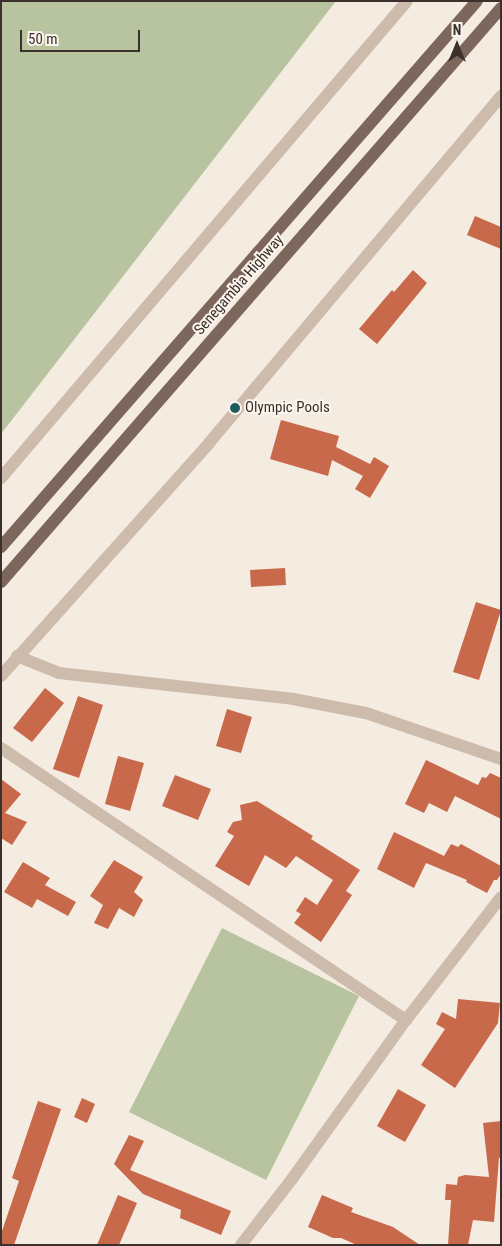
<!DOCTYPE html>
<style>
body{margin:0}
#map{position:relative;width:502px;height:1246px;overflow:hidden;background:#f4ebe1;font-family:"Roboto Condensed",sans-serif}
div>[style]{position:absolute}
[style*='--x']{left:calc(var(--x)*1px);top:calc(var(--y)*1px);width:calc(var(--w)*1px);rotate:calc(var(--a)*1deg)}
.green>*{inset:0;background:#b8c4a0}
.building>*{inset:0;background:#c8694b}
.street>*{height:12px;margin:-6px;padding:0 6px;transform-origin:6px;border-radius:6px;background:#cdbbac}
.primary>*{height:12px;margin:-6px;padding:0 6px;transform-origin:6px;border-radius:6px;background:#7d675c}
.dots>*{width:14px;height:14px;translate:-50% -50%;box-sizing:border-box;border:2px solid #fbf5ee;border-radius:50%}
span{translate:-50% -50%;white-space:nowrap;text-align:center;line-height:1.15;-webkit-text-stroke:4px #fbf5ee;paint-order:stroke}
.street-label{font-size:15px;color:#3b302b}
.poi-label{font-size:15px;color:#3b302b}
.left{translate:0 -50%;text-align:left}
.frame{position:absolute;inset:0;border:2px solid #3b302b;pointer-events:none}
.north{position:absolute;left:432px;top:20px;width:50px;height:50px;-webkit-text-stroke:4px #fbf5ee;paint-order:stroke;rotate:0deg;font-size:14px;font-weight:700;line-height:20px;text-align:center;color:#3b302b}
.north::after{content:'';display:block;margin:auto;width:18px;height:22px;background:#3b302b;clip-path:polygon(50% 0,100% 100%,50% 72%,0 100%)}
.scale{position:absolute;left:20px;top:30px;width:120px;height:22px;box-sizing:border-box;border:2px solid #3b302b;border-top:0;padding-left:6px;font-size:15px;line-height:18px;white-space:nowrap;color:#3b302b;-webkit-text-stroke:4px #fbf5ee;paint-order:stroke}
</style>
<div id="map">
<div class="green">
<div style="clip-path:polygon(1px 1px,336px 1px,1px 434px)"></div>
<div style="clip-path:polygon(222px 928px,359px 996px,266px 1180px,129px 1112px)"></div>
</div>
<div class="building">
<div style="clip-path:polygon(475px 216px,501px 227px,501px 249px,467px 235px)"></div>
<div style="clip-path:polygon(413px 270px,427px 283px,377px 344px,359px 329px,392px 290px,394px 292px)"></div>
<div style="clip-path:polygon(281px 420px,339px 436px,336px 447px,370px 464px,374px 457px,389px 466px,370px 498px,355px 489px,363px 476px,332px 460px,328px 476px,270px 459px)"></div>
<div style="clip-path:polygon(285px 568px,286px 585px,251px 587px,250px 570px)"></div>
<div style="clip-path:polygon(476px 602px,501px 610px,479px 680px,453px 672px)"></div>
<div style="clip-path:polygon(45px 688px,64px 703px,32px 742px,13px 728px)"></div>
<div style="clip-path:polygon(78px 696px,103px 705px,79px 778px,53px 769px)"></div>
<div style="clip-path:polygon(227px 709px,252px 717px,241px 753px,216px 746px)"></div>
<div style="clip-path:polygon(118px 756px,144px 763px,130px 811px,105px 804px)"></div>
<div style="clip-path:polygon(426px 760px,478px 785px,482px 777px,486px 778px,490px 773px,501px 778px,501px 819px,455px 796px,447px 812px,429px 803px,424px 813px,405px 804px)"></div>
<div style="clip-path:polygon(175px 775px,211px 789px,198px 820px,162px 806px)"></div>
<div style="clip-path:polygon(1px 779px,21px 794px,5px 813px,27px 822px,12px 845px,1px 838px)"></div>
<div style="clip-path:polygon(257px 801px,313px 836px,311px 839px,360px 870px,346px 891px,352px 895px,321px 942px,294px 923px,301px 914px,296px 911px,305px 897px,317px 905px,333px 880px,296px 856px,286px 868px,265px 855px,249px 886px,215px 866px,234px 836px,227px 832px,233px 822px,242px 820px,240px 805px)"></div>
<div style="clip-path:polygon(394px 832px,444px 856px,451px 844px,458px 847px,461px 844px,501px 866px,501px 874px,497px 880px,494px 880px,487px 893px,466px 882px,467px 880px,426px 863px,414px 888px,377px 869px)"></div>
<div style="clip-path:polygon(114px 860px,143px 877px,134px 892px,143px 900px,134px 917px,119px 908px,108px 929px,94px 923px,103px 905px,90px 896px)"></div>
<div style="clip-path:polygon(23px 862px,50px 878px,45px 885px,76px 902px,68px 916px,37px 899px,32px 908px,4px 892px)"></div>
<div style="clip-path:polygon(458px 999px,500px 1003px,498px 1023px,455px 1088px,421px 1065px,445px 1029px,436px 1024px,442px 1012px,456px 1019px)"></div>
<div style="clip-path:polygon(398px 1089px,426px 1105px,405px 1142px,377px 1126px)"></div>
<div style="clip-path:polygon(82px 1098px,95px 1104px,87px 1123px,74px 1117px)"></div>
<div style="clip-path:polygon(38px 1101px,61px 1109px,14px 1245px,1px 1245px,1px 1234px,19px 1181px,12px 1178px)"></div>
<div style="clip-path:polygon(501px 1121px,501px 1157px,499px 1158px,494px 1222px,473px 1220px,468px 1245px,448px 1245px,451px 1200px,445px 1200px,446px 1184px,457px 1185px,458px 1177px,465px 1175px,489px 1177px,483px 1123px)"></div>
<div style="clip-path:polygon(129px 1135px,144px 1141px,130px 1170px,231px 1211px,221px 1235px,180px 1218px,181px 1210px,143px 1194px,114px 1164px)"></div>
<div style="clip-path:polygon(118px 1195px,137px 1203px,119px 1245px,97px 1245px)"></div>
<div style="clip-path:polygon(322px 1195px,353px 1208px,351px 1212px,393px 1227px,420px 1245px,357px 1245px,341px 1238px,333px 1238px,308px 1227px)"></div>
</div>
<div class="street">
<div style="--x:1;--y:478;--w:626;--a:-49.6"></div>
<div style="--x:17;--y:656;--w:45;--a:22"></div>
<div style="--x:59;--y:673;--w:235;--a:6.3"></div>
<div style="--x:293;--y:699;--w:74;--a:10.9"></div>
<div style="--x:366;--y:713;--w:143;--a:18.8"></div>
<div style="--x:1;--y:676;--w:312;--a:-48.2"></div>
<div style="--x:209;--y:443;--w:454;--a:-49.9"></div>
<div style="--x:1;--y:748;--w:488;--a:33.9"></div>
<div style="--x:241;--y:1245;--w:83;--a:-52.3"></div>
<div style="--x:292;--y:1179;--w:196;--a:-54.4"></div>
<div style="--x:406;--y:1020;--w:155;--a:-52.3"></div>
</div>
<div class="primary">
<div style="--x:1;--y:547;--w:724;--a:-48.92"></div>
<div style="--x:1;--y:582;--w:761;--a:-48.94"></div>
</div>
<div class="dots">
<div style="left:235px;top:408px;background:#1f5a5e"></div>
</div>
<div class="street-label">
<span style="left:239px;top:285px;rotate:-49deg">Senegambia Highway</span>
</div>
<div class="poi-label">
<span class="left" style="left:245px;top:408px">Olympic Pools</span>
</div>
<div class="frame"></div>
<div class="north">N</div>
<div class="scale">50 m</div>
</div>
